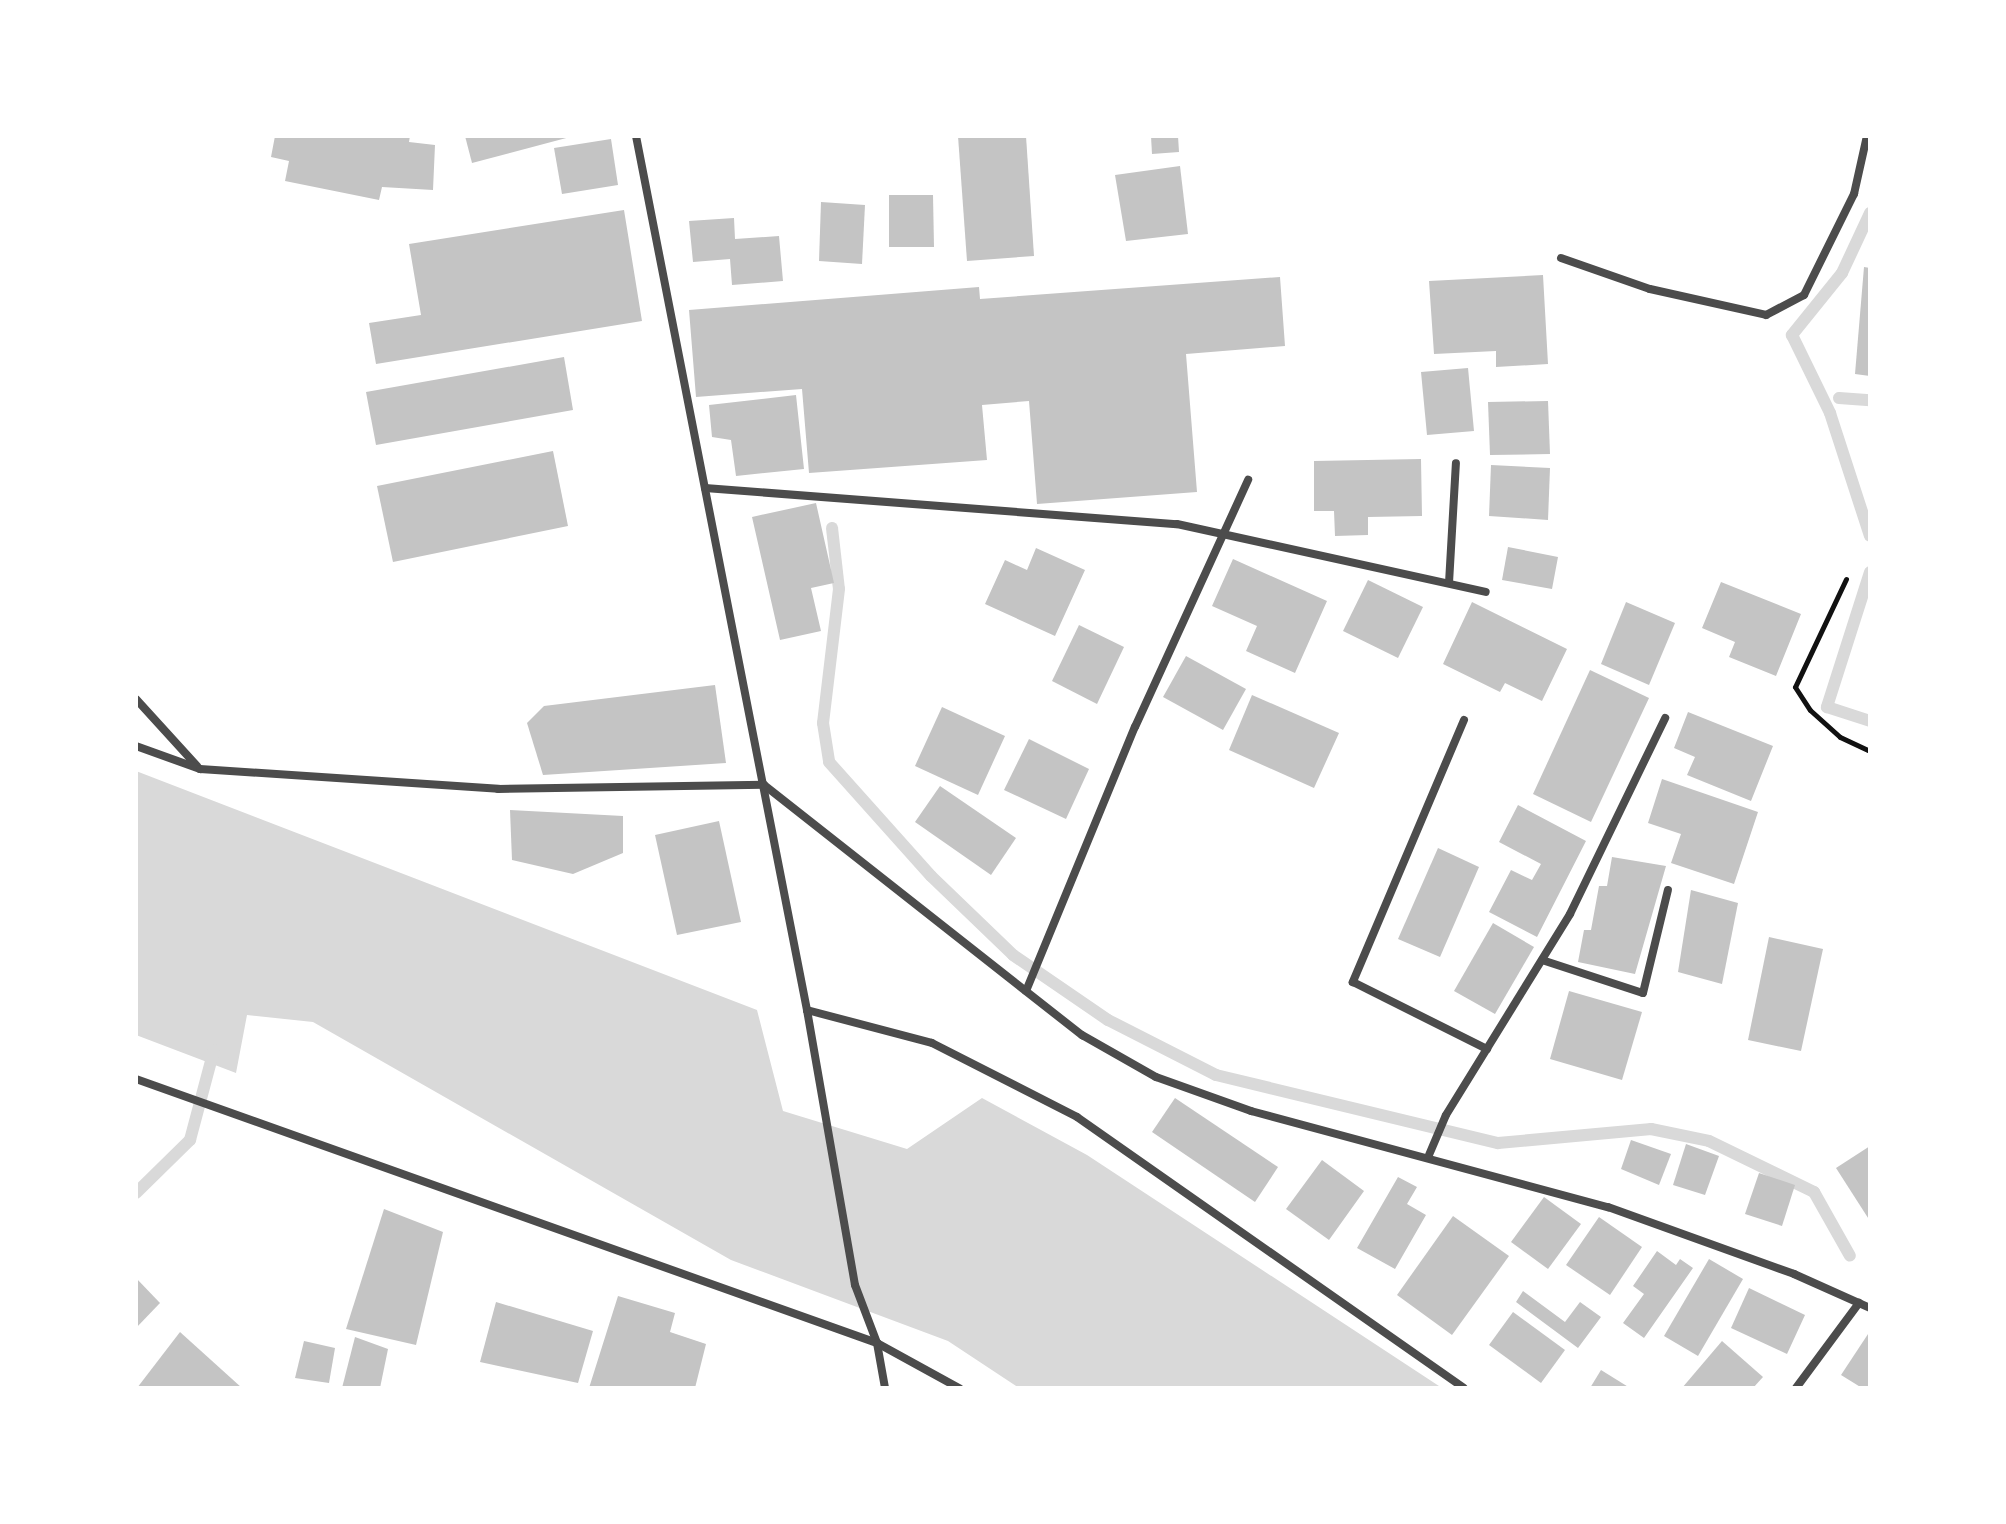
<!DOCTYPE html>
<style>
body{margin:0}
#map{position:relative;width:2006px;height:1524px;overflow:hidden;background:#fff;font-family:Barlow,sans-serif}
div>[style]{position:absolute}
[style*='--x']{left:calc(var(--x)*1px);top:calc(var(--y)*1px);width:calc(var(--w)*1px);rotate:calc(var(--a)*1deg)}
.water>*{inset:0;background:#d9d9d9}
.stream>*{height:12px;margin:-6px;padding:0 6px;transform-origin:6px;border-radius:6px;background:#d9d9d9}
.building>*{inset:0;background:#c4c4c4}
.path>*{height:5px;margin:-2.5px;padding:0 2.5px;transform-origin:2.5px;border-radius:2.5px;background:#111}
.minor>*{height:8px;margin:-4px;padding:0 4px;transform-origin:4px;border-radius:4px;background:#4c4c4c}
span{translate:-50% -50%;white-space:nowrap;text-align:center;line-height:1.15;-webkit-text-stroke:6px #fff;paint-order:stroke}
.frame{position:absolute;inset:0;border:138px solid #fff;pointer-events:none}
</style>
<div id="map">
<div class="water">
<div style="clip-path:polygon(136px 771px,757px 1010px,783px 1111px,907px 1149px,982px 1098px,1087px 1155px,1442px 1388px,1019px 1388px,948px 1341px,731px 1260px,313px 1022px,247px 1015px,236px 1073px,136px 1035px)"></div>
</div>
<div class="stream">
<div style="--x:1870;--y:213;--w:66;--a:115"></div>
<div style="--x:1842;--y:273;--w:80;--a:128.9"></div>
<div style="--x:1792;--y:335;--w:87;--a:64"></div>
<div style="--x:1830;--y:413;--w:129;--a:72"></div>
<div style="--x:1839;--y:398;--w:31;--a:4"></div>
<div style="--x:832;--y:528;--w:61;--a:83.5"></div>
<div style="--x:839;--y:589;--w:135;--a:96.8"></div>
<div style="--x:823;--y:723;--w:39;--a:81"></div>
<div style="--x:829;--y:762;--w:153;--a:48.2"></div>
<div style="--x:931;--y:876;--w:114;--a:43.9"></div>
<div style="--x:1013;--y:955;--w:115;--a:34.4"></div>
<div style="--x:1108;--y:1020;--w:121;--a:27"></div>
<div style="--x:1216;--y:1075;--w:290;--a:13.6"></div>
<div style="--x:1498;--y:1143;--w:154;--a:-5.2"></div>
<div style="--x:1651;--y:1129;--w:59;--a:11.7"></div>
<div style="--x:1709;--y:1141;--w:117;--a:25.9"></div>
<div style="--x:1814;--y:1192;--w:73;--a:60.6"></div>
<div style="--x:1870;--y:572;--w:142;--a:107.7"></div>
<div style="--x:1827;--y:707;--w:45;--a:18"></div>
<div style="--x:136;--y:1193;--w:76;--a:-44.5"></div>
<div style="--x:190;--y:1140;--w:93;--a:-75.1"></div>
</div>
<div class="building">
<div style="clip-path:polygon(275px 136px,410px 136px,409px 142px,435px 145px,433px 190px,382px 187px,379px 200px,285px 181px,289px 161px,271px 157px)"></div>
<div style="clip-path:polygon(465px 136px,570px 136px,570px 137px,472px 163px)"></div>
<div style="clip-path:polygon(958px 136px,1026px 136px,1034px 256px,967px 261px)"></div>
<div style="clip-path:polygon(1151px 136px,1178px 136px,1179px 152px,1152px 154px)"></div>
<div style="clip-path:polygon(611px 139px,618px 185px,562px 194px,554px 148px)"></div>
<div style="clip-path:polygon(1180px 166px,1188px 234px,1126px 241px,1115px 175px)"></div>
<div style="clip-path:polygon(889px 195px,933px 195px,934px 247px,889px 247px)"></div>
<div style="clip-path:polygon(821px 202px,865px 205px,862px 264px,819px 261px)"></div>
<div style="clip-path:polygon(624px 210px,642px 321px,376px 364px,369px 323px,421px 315px,409px 244px)"></div>
<div style="clip-path:polygon(734px 218px,735px 239px,779px 236px,783px 281px,732px 285px,730px 259px,693px 262px,689px 221px)"></div>
<div style="clip-path:polygon(1864px 267px,1870px 268px,1870px 376px,1855px 374px)"></div>
<div style="clip-path:polygon(1543px 275px,1548px 364px,1496px 367px,1496px 351px,1434px 354px,1429px 281px)"></div>
<div style="clip-path:polygon(1280px 277px,1285px 346px,1186px 354px,1197px 492px,1037px 504px,1029px 401px,982px 405px,987px 460px,809px 473px,802px 389px,696px 397px,689px 310px,979px 287px,980px 299px)"></div>
<div style="clip-path:polygon(564px 357px,573px 410px,376px 445px,366px 392px)"></div>
<div style="clip-path:polygon(1468px 368px,1474px 431px,1427px 435px,1421px 372px)"></div>
<div style="clip-path:polygon(796px 395px,804px 469px,736px 476px,731px 440px,712px 437px,709px 405px)"></div>
<div style="clip-path:polygon(1548px 401px,1550px 454px,1490px 455px,1488px 402px)"></div>
<div style="clip-path:polygon(553px 451px,568px 526px,393px 562px,377px 486px)"></div>
<div style="clip-path:polygon(1421px 459px,1422px 516px,1368px 517px,1368px 535px,1335px 536px,1334px 511px,1314px 511px,1314px 461px)"></div>
<div style="clip-path:polygon(1491px 465px,1550px 468px,1548px 520px,1489px 516px)"></div>
<div style="clip-path:polygon(816px 503px,834px 583px,811px 588px,821px 631px,780px 640px,752px 517px)"></div>
<div style="clip-path:polygon(1508px 547px,1558px 557px,1552px 589px,1502px 580px)"></div>
<div style="clip-path:polygon(1036px 548px,1085px 570px,1055px 636px,985px 604px,1005px 560px,1027px 570px)"></div>
<div style="clip-path:polygon(1233px 559px,1327px 601px,1295px 673px,1246px 651px,1257px 626px,1212px 606px)"></div>
<div style="clip-path:polygon(1368px 580px,1423px 607px,1398px 658px,1343px 631px)"></div>
<div style="clip-path:polygon(1721px 582px,1801px 614px,1776px 676px,1729px 657px,1735px 642px,1702px 628px)"></div>
<div style="clip-path:polygon(1472px 602px,1567px 649px,1542px 701px,1505px 683px,1500px 692px,1443px 664px)"></div>
<div style="clip-path:polygon(1626px 602px,1675px 623px,1649px 685px,1601px 664px)"></div>
<div style="clip-path:polygon(1079px 625px,1124px 647px,1097px 704px,1052px 681px)"></div>
<div style="clip-path:polygon(1186px 656px,1246px 689px,1223px 730px,1163px 697px)"></div>
<div style="clip-path:polygon(1590px 670px,1649px 698px,1591px 822px,1533px 794px)"></div>
<div style="clip-path:polygon(715px 685px,726px 763px,543px 775px,527px 723px,544px 706px)"></div>
<div style="clip-path:polygon(1252px 695px,1339px 733px,1314px 788px,1229px 750px)"></div>
<div style="clip-path:polygon(942px 707px,1005px 736px,978px 795px,915px 766px)"></div>
<div style="clip-path:polygon(1688px 712px,1773px 746px,1751px 801px,1687px 775px,1695px 757px,1674px 748px)"></div>
<div style="clip-path:polygon(1029px 739px,1089px 769px,1066px 819px,1004px 790px)"></div>
<div style="clip-path:polygon(1662px 779px,1758px 812px,1734px 884px,1671px 863px,1681px 834px,1648px 823px)"></div>
<div style="clip-path:polygon(940px 786px,1016px 838px,991px 875px,915px 822px)"></div>
<div style="clip-path:polygon(1518px 805px,1586px 841px,1537px 937px,1489px 912px,1511px 870px,1532px 880px,1541px 864px,1499px 842px)"></div>
<div style="clip-path:polygon(510px 810px,623px 816px,623px 853px,573px 874px,512px 860px)"></div>
<div style="clip-path:polygon(719px 821px,741px 922px,677px 935px,655px 835px)"></div>
<div style="clip-path:polygon(1438px 848px,1479px 867px,1440px 957px,1398px 939px)"></div>
<div style="clip-path:polygon(1612px 857px,1666px 866px,1635px 974px,1578px 962px,1584px 930px,1591px 930px,1599px 886px,1607px 886px)"></div>
<div style="clip-path:polygon(1691px 890px,1738px 903px,1722px 984px,1678px 972px)"></div>
<div style="clip-path:polygon(1493px 923px,1534px 947px,1495px 1014px,1454px 991px)"></div>
<div style="clip-path:polygon(1769px 937px,1823px 949px,1801px 1051px,1748px 1040px)"></div>
<div style="clip-path:polygon(1569px 991px,1642px 1012px,1622px 1080px,1550px 1059px)"></div>
<div style="clip-path:polygon(1175px 1098px,1278px 1167px,1255px 1202px,1152px 1132px)"></div>
<div style="clip-path:polygon(1631px 1140px,1671px 1154px,1659px 1185px,1621px 1169px)"></div>
<div style="clip-path:polygon(1686px 1144px,1719px 1156px,1705px 1195px,1673px 1185px)"></div>
<div style="clip-path:polygon(1870px 1146px,1870px 1221px,1836px 1168px)"></div>
<div style="clip-path:polygon(1322px 1160px,1364px 1191px,1329px 1240px,1286px 1209px)"></div>
<div style="clip-path:polygon(1759px 1173px,1795px 1185px,1782px 1226px,1745px 1214px)"></div>
<div style="clip-path:polygon(1398px 1177px,1417px 1187px,1407px 1204px,1426px 1215px,1395px 1269px,1357px 1248px)"></div>
<div style="clip-path:polygon(1544px 1197px,1581px 1224px,1548px 1269px,1511px 1242px)"></div>
<div style="clip-path:polygon(384px 1209px,443px 1232px,416px 1345px,346px 1329px)"></div>
<div style="clip-path:polygon(1453px 1216px,1509px 1256px,1452px 1335px,1397px 1295px)"></div>
<div style="clip-path:polygon(1599px 1217px,1642px 1247px,1610px 1295px,1566px 1265px)"></div>
<div style="clip-path:polygon(1657px 1251px,1676px 1265px,1680px 1259px,1693px 1268px,1644px 1338px,1623px 1323px,1644px 1294px,1633px 1286px)"></div>
<div style="clip-path:polygon(1709px 1259px,1743px 1279px,1698px 1356px,1664px 1336px)"></div>
<div style="clip-path:polygon(136px 1278px,160px 1303px,136px 1328px)"></div>
<div style="clip-path:polygon(1749px 1288px,1805px 1315px,1787px 1354px,1731px 1328px)"></div>
<div style="clip-path:polygon(1523px 1291px,1565px 1322px,1580px 1302px,1601px 1317px,1578px 1348px,1516px 1302px)"></div>
<div style="clip-path:polygon(618px 1296px,675px 1313px,670px 1332px,706px 1344px,695px 1388px,589px 1388px)"></div>
<div style="clip-path:polygon(496px 1302px,593px 1331px,578px 1383px,480px 1362px)"></div>
<div style="clip-path:polygon(1513px 1312px,1565px 1350px,1541px 1383px,1489px 1345px)"></div>
<div style="clip-path:polygon(1870px 1331px,1870px 1388px,1862px 1388px,1841px 1375px)"></div>
<div style="clip-path:polygon(180px 1332px,242px 1388px,137px 1388px)"></div>
<div style="clip-path:polygon(355px 1337px,388px 1349px,380px 1388px,342px 1388px)"></div>
<div style="clip-path:polygon(304px 1341px,335px 1348px,329px 1383px,295px 1378px)"></div>
<div style="clip-path:polygon(1722px 1341px,1763px 1377px,1753px 1388px,1682px 1388px)"></div>
<div style="clip-path:polygon(1601px 1370px,1630px 1388px,1590px 1388px)"></div>
</div>
<div class="path">
<div style="--x:1846;--y:579;--w:119;--a:115.3"></div>
<div style="--x:1795;--y:687;--w:27;--a:57"></div>
<div style="--x:1810;--y:710;--w:40;--a:42"></div>
<div style="--x:1840;--y:737;--w:33;--a:25"></div>
</div>
<div class="minor">
<div style="--x:636;--y:136;--w:891;--a:78.93"></div>
<div style="--x:807;--y:1010;--w:279;--a:80.1"></div>
<div style="--x:855;--y:1285;--w:62;--a:69.2"></div>
<div style="--x:877;--y:1343;--w:46;--a:79.9"></div>
<div style="--x:1561;--y:258;--w:94;--a:19.2"></div>
<div style="--x:1650;--y:289;--w:119;--a:12.6"></div>
<div style="--x:1766;--y:315;--w:43;--a:-27.8"></div>
<div style="--x:1804;--y:295;--w:113;--a:-63.7"></div>
<div style="--x:1854;--y:194;--w:59;--a:-77.4"></div>
<div style="--x:705;--y:488;--w:473;--a:4.4"></div>
<div style="--x:1177;--y:524;--w:316;--a:12.4"></div>
<div style="--x:1449;--y:583;--w:120;--a:-86.7"></div>
<div style="--x:136;--y:699;--w:91;--a:47.7"></div>
<div style="--x:1464;--y:720;--w:285;--a:113"></div>
<div style="--x:1353;--y:982;--w:150;--a:26.6"></div>
<div style="--x:136;--y:746;--w:68;--a:19.8"></div>
<div style="--x:200;--y:769;--w:299;--a:3.8"></div>
<div style="--x:498;--y:789;--w:266;--a:-0.9"></div>
<div style="--x:764;--y:785;--w:405;--a:38.2"></div>
<div style="--x:1082;--y:1035;--w:85;--a:29.6"></div>
<div style="--x:1156;--y:1077;--w:101;--a:19.7"></div>
<div style="--x:1251;--y:1111;--w:370;--a:15.1"></div>
<div style="--x:1608;--y:1207;--w:198;--a:19.8"></div>
<div style="--x:1794;--y:1274;--w:83;--a:24.1"></div>
<div style="--x:1542;--y:960;--w:106;--a:18.1"></div>
<div style="--x:1643;--y:993;--w:106;--a:-76.4"></div>
<div style="--x:1026;--y:991;--w:286;--a:-67.6"></div>
<div style="--x:1135;--y:727;--w:272;--a:-65.4"></div>
<div style="--x:807;--y:1010;--w:129;--a:14.8"></div>
<div style="--x:932;--y:1043;--w:163;--a:27"></div>
<div style="--x:1077;--y:1117;--w:472;--a:35"></div>
<div style="--x:136;--y:1079;--w:787;--a:19.61"></div>
<div style="--x:877;--y:1343;--w:94;--a:28.8"></div>
<div style="--x:1429;--y:1155;--w:43;--a:-67"></div>
<div style="--x:1446;--y:1115;--w:236;--a:-58.3"></div>
<div style="--x:1570;--y:914;--w:218;--a:-64.1"></div>
<div style="--x:1796;--y:1388;--w:106;--a:-53.5"></div>
</div>
<div class="frame"></div>
</div>
